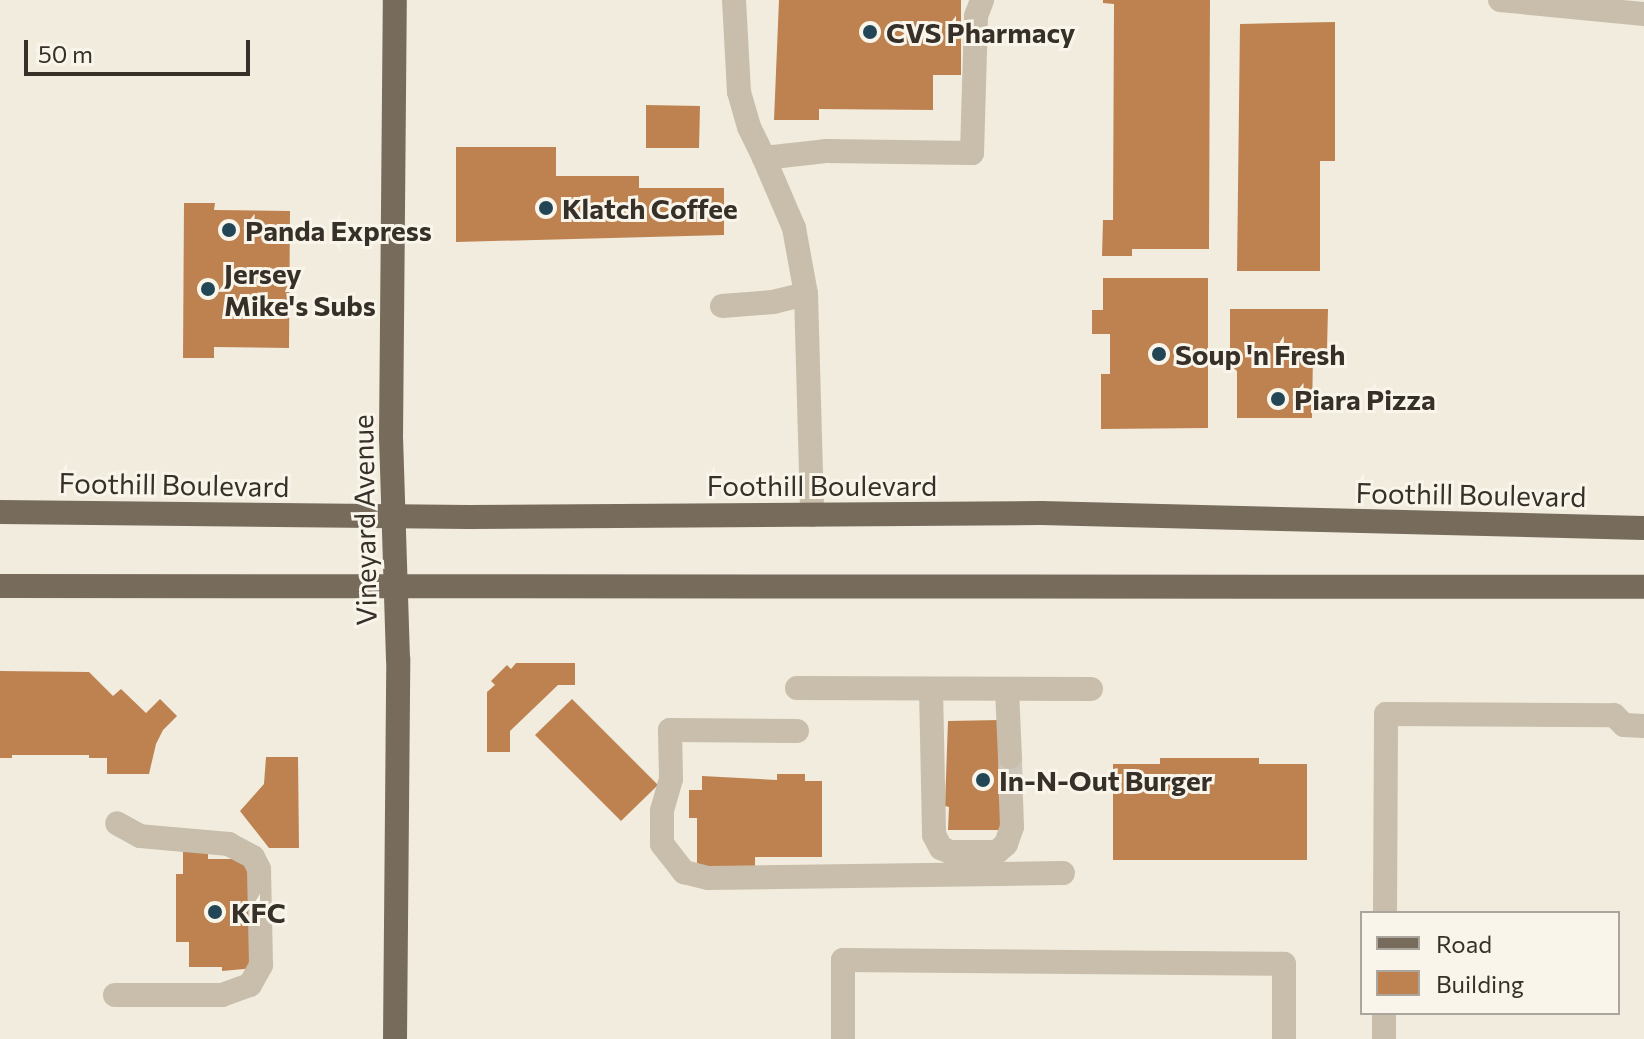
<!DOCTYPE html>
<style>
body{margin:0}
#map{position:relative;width:1644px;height:1039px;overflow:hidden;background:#f1ecde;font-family:Commissioner,sans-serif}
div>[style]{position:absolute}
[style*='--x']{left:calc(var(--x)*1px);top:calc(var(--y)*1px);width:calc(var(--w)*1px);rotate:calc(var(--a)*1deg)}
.building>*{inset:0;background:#bd8250}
.minor-tunnel>*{height:24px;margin-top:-12px;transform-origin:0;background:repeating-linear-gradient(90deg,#ccc6ba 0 24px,transparent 0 36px)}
.minor>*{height:24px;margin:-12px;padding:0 12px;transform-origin:12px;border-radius:12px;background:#c8beab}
.major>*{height:24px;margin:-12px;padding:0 12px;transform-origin:12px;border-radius:12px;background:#776b5c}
.dots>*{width:22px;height:22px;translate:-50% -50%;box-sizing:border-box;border:4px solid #f9f5ea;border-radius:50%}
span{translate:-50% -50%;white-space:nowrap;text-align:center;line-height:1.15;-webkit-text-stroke:6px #f9f5ea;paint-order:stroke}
.poi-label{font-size:28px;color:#363029;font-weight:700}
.left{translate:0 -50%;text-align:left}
.street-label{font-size:28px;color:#363029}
.legend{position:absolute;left:1360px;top:911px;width:260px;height:104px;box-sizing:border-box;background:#f9f5ea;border:2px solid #aba69d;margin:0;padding:10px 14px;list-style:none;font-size:24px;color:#363029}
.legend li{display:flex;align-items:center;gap:16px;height:40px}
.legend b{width:40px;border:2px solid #aba69d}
.scale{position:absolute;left:24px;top:40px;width:226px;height:36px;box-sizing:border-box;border:4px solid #363029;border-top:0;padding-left:10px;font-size:24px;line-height:28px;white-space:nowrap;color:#363029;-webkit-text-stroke:6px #f9f5ea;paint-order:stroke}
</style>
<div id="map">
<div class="building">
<div style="clip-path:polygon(779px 0,961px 0,961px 75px,933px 75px,933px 110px,819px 109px,819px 120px,774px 120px)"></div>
<div style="clip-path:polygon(1103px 0,1210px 0,1209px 249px,1132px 249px,1132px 256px,1102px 256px,1103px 220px,1113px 220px,1114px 4px,1103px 3px)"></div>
<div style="clip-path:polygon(1335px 22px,1335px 161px,1320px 161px,1320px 271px,1237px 271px,1240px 24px)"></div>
<div style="clip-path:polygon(646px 105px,700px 106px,699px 148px,646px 148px)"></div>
<div style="clip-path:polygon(456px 147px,556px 147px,556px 176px,639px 176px,639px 188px,724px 188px,724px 235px,456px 242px)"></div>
<div style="clip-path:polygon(184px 203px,215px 203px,214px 210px,290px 211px,289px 348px,214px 347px,214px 358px,183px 358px)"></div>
<div style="clip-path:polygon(1103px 278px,1208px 278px,1208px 428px,1101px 429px,1101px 374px,1110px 374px,1110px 334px,1092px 334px,1092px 310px,1103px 310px)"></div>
<div style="clip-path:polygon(1230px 309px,1328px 309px,1327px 350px,1313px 350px,1312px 418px,1237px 418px,1237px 371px,1230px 365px)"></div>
<div style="clip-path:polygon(516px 663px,575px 663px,575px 685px,558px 685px,510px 731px,510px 752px,487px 752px,487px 692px,495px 685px,491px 681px,507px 665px,511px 669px)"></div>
<div style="clip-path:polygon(0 671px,89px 672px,113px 696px,121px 689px,146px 713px,160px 699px,177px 716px,163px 730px,156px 744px,149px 774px,107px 774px,107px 758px,89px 758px,89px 755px,12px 755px,12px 758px,0 758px)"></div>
<div style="clip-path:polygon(572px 699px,658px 785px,621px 821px,535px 735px)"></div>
<div style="clip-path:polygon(1000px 720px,1021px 757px,1021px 802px,1003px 830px,948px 830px,949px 807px,945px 806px,948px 721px)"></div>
<div style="clip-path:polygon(266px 757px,298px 757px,299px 848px,269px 848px,240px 811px,264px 784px)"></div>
<div style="clip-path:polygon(1160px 758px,1259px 758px,1259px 764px,1307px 764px,1307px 860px,1113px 860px,1113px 764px,1160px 764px)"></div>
<div style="clip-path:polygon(777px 774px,805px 774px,805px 781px,822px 781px,822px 857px,755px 857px,755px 867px,697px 867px,697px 818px,689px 818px,689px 790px,702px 790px,702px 776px,777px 780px)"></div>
<div style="clip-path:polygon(183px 850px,208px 850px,208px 859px,250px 859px,255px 968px,222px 971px,222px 967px,189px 967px,189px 942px,176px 942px,176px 874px,183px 874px)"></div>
</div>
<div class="minor-tunnel">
<div style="--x:1010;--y:757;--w:44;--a:88.7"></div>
</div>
<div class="minor">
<div style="--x:734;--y:0;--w:92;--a:86.9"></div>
<div style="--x:739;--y:92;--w:36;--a:74"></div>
<div style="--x:749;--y:127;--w:34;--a:64"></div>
<div style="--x:764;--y:158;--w:62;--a:-6.4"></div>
<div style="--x:826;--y:151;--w:146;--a:0.8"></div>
<div style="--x:972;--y:153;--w:137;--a:-88.3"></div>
<div style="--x:976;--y:16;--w:17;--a:-69"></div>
<div style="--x:1500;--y:0;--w:145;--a:5.6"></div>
<div style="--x:764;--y:158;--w:76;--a:66.8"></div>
<div style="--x:794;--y:228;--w:67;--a:79.7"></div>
<div style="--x:806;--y:294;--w:221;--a:88.4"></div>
<div style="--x:722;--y:306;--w:51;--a:-4.5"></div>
<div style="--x:773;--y:302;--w:34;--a:-14"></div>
<div style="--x:797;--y:688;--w:294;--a:0.2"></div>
<div style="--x:931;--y:689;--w:146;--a:88.8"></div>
<div style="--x:934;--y:835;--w:15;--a:62"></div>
<div style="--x:941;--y:848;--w:10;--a:24"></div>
<div style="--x:950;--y:852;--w:47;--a:0"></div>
<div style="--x:997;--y:852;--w:12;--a:-42"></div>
<div style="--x:1006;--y:844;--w:18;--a:-71"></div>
<div style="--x:1012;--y:827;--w:26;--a:-92"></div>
<div style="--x:1007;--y:689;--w:68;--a:87.5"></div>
<div style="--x:797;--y:731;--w:127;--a:-179.5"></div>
<div style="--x:670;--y:730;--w:49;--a:88.8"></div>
<div style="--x:671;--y:779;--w:33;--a:106"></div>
<div style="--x:662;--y:811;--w:33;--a:90"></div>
<div style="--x:662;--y:844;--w:36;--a:52"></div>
<div style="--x:684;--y:872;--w:25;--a:14"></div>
<div style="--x:708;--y:878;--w:355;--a:-0.8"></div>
<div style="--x:1385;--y:913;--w:199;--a:-89.7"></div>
<div style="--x:1386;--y:714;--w:228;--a:0.3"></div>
<div style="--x:1614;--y:715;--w:14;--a:45"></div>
<div style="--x:1624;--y:725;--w:20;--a:3"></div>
<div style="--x:115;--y:995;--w:107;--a:0"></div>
<div style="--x:222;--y:995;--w:30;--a:-20"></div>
<div style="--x:250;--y:985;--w:23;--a:-61"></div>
<div style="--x:261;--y:965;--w:96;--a:-91.2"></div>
<div style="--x:259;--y:869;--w:13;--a:-117"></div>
<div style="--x:253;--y:857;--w:27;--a:-152"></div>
<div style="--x:229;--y:844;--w:89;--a:-174.9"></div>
<div style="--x:140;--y:836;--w:26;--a:-151"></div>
<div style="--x:843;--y:1039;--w:79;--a:-90"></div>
<div style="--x:843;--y:960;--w:441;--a:0.5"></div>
<div style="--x:1284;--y:964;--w:75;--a:90"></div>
<div style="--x:1384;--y:1039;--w:26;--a:-90"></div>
</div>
<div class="major">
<div style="--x:0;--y:512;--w:469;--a:0.6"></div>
<div style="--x:469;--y:517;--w:572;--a:-0.4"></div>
<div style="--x:1041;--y:513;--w:603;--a:1.42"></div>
<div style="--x:0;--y:586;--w:1644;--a:0.03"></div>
<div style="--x:395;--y:1039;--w:380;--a:-89.5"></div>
<div style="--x:398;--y:659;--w:221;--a:-91.8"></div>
<div style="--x:391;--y:438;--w:438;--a:-89.5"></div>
</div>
<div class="dots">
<div style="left:870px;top:32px;background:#224655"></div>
<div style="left:546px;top:208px;background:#224655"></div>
<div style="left:229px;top:230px;background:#224655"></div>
<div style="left:208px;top:289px;background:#224655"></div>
<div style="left:1159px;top:354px;background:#224655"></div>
<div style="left:1278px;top:399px;background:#224655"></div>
<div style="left:983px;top:780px;background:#224655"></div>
<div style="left:215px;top:912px;background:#224655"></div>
</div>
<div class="poi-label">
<span class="left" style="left:886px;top:32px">CVS Pharmacy</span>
<span class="left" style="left:562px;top:208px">Klatch Coffee</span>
<span class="left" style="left:245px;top:230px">Panda Express</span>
<span class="left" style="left:224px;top:289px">Jersey<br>Mike's Subs</span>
<span class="left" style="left:1175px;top:354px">Soup 'n Fresh</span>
<span class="left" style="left:1294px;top:399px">Piara Pizza</span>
<span class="left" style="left:999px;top:780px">In-N-Out Burger</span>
<span class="left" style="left:231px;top:912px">KFC</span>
</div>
<div class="street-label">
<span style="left:174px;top:484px;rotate:1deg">Foothill Boulevard</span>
<span style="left:822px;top:485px">Foothill Boulevard</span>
<span style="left:1471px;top:494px;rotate:1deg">Foothill Boulevard</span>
<span style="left:364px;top:520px;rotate:-91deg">Vineyard Avenue</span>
</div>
<ul class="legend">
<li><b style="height:10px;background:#776b5c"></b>Road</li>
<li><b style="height:22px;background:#bd8250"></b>Building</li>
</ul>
<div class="scale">50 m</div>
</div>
